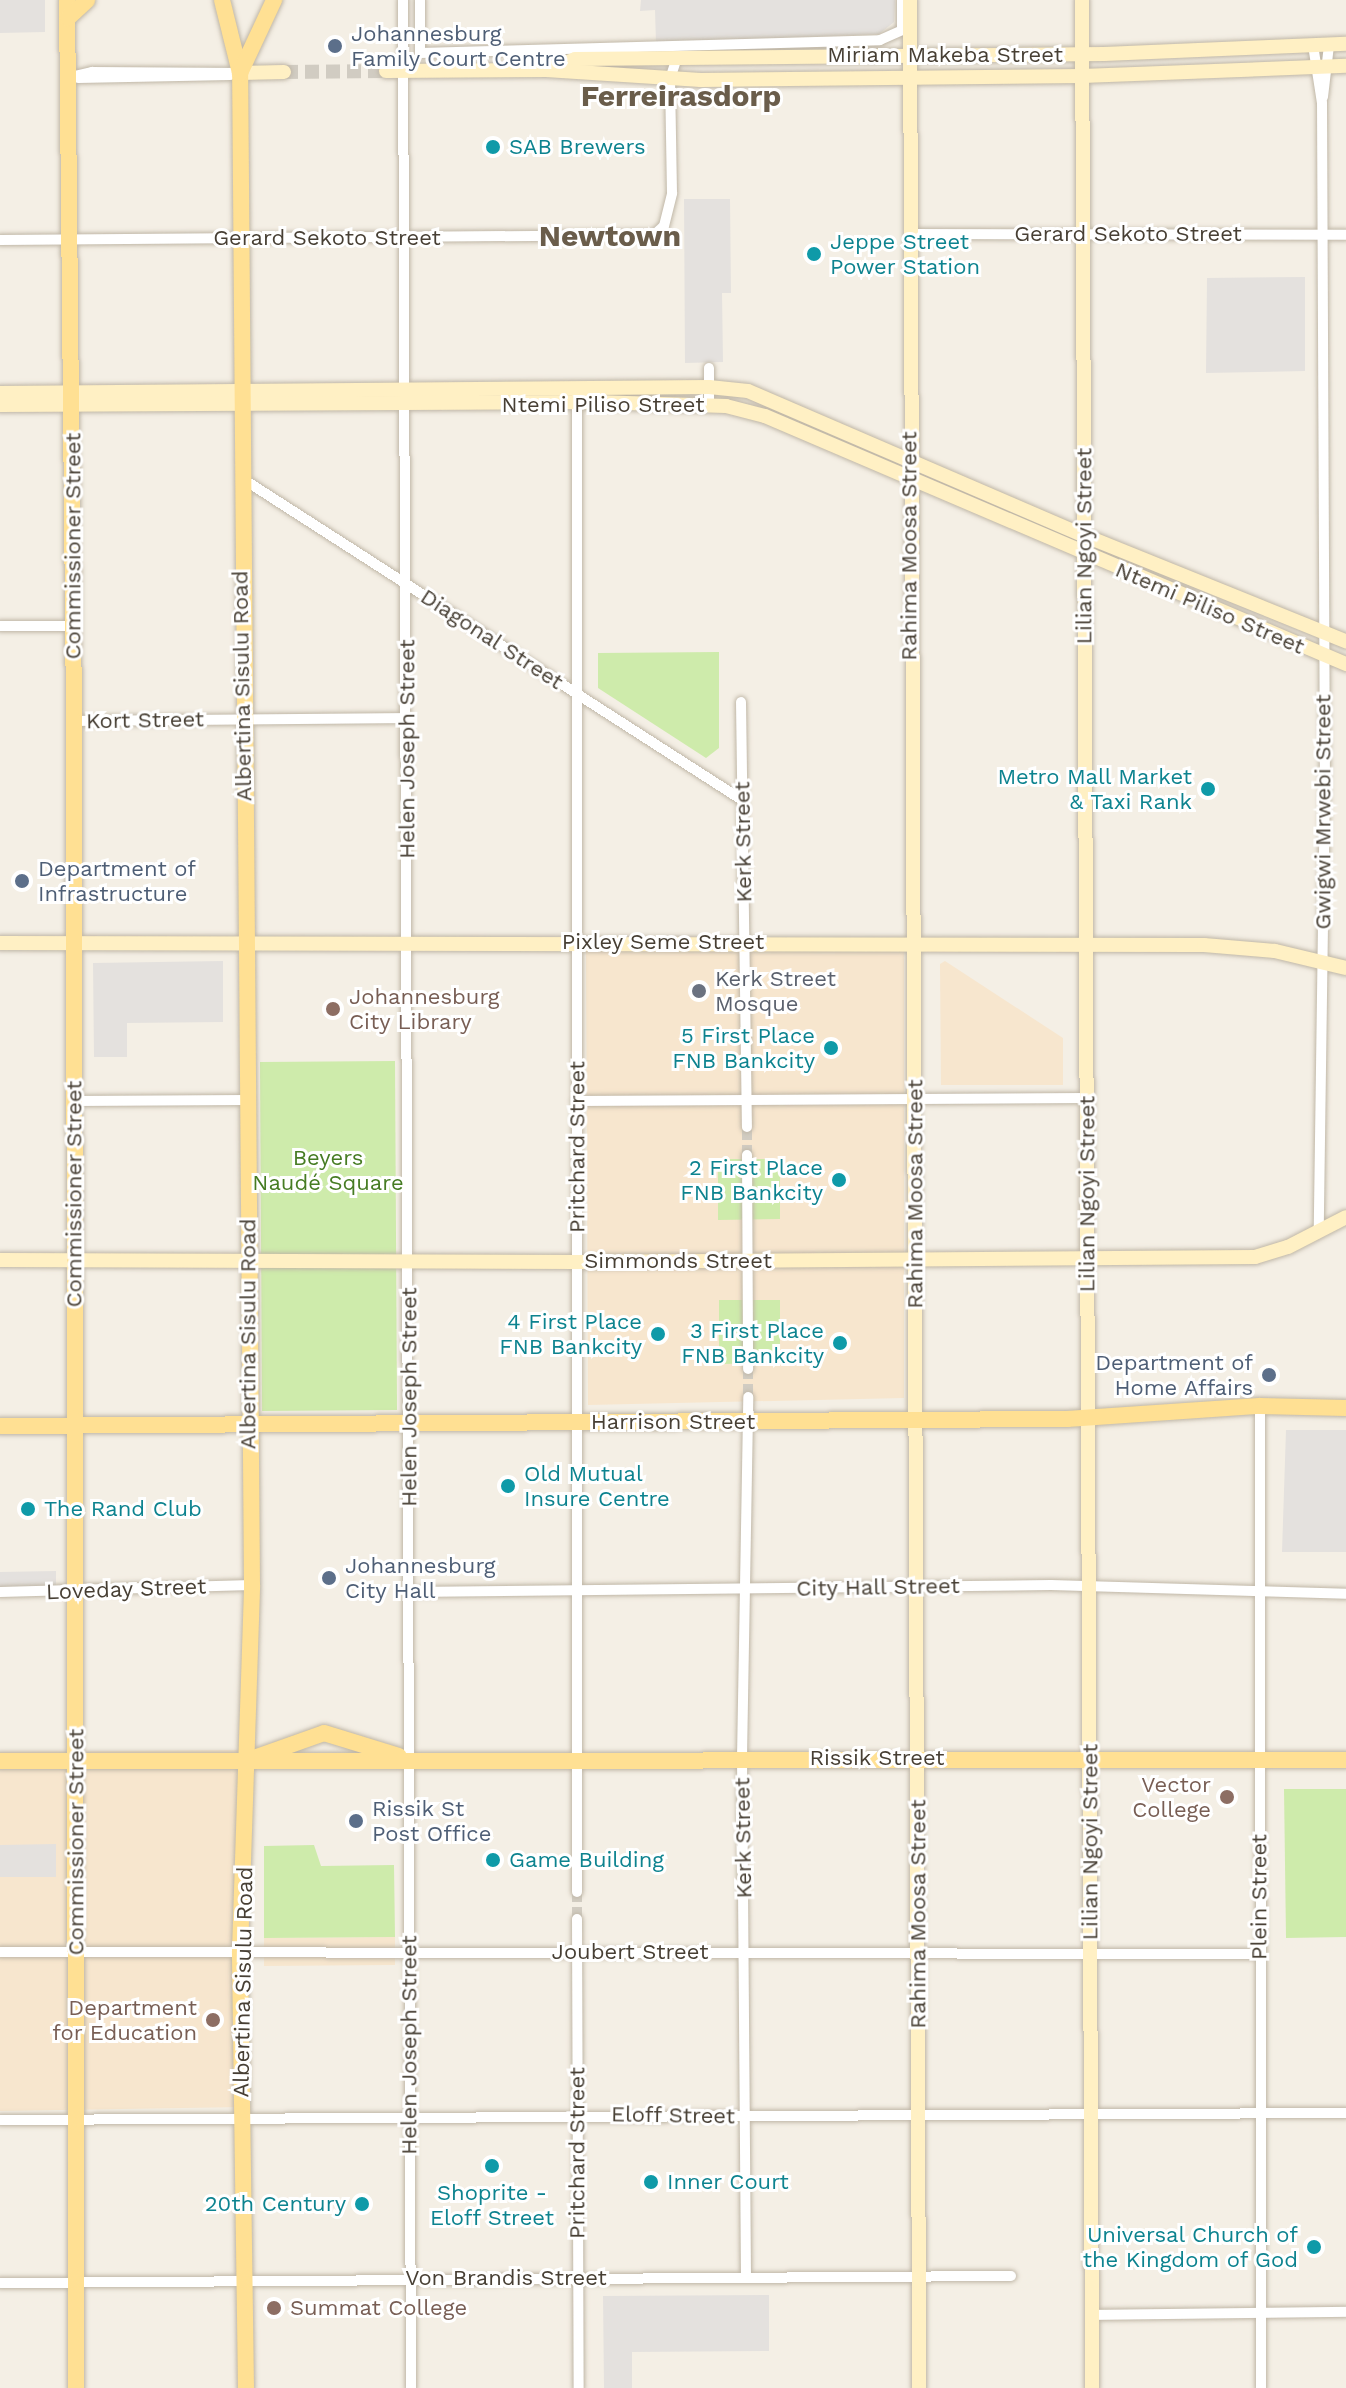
<!DOCTYPE html>
<meta charset="utf-8">
<style>
body{margin:0}
#map{position:relative;width:1346px;height:2388px;overflow:hidden;background:#f4efe5;font-family:"Work Sans",sans-serif}
div>[style]{position:absolute}
[style*='--x']{left:calc(var(--x)*1px);top:calc(var(--y)*1px);width:calc(var(--w)*1px);rotate:calc(var(--a)*1deg)}
.commercial>*{inset:0;background:#f7e6ce}
.green>*{inset:0;background:#ceebab}
.parking>*{inset:0;background:#e4e1de}
.street-tunnel>*{height:10px;margin-top:-5px;transform-origin:0;background:repeating-linear-gradient(90deg,#d1ccc2 0 10px,transparent 0 15px)}
.secondary-tunnel>*{height:14px;margin-top:-7px;transform-origin:0;background:repeating-linear-gradient(90deg,#d1ccc2 0 14px,transparent 0 21px)}
.roads{filter:drop-shadow(0 0 2px #c0b7a7) drop-shadow(0 0 2px #c0b7a7)}
.street>*{height:10px;margin:-5px;padding:0 5px;transform-origin:5px;border-radius:5px;background:#fff}
.secondary>*{height:14px;margin:-7px;padding:0 7px;transform-origin:7px;border-radius:7px;background:#fff0c4}
.primary>*{height:16px;margin:-8px;padding:0 8px;transform-origin:8px;border-radius:8px;background:#ffe093}
.dots>*{width:22px;height:22px;translate:-50% -50%;box-sizing:border-box;border:4px solid #fff;border-radius:50%}
span{translate:-50% -50%;white-space:nowrap;text-align:center;line-height:1.15;-webkit-text-stroke:6px #fff;paint-order:stroke}
.service-label{font-size:22px;color:#4e5e75}
.left{translate:0 -50%;text-align:left}
.right{translate:-100% -50%;text-align:right}
.street-label{font-size:22px;color:#473f34}
.culture-label{font-size:22px;color:#0d838f}
.worship-label{font-size:22px;color:#5b616d}
.education-label{font-size:22px;color:#785e54}
.park-label{font-size:22px;color:#467c23}
.district-label{font-size:30px;color:#6a5d4b;font-weight:700}
</style>
<div id="map">
<div class="commercial">
<div style="clip-path:polygon(586px 950px,904px 952px,904px 1398px,588px 1405px)"></div>
<div style="clip-path:polygon(945px 961px,1063px 1038px,1063px 1085px,941px 1085px,940px 964px)"></div>
<div style="clip-path:polygon(243px 1750px,244px 2107px,0 2111px,0 1752px)"></div>
<div style="clip-path:polygon(395px 1937px,395px 1965px,264px 1966px,264px 1938px)"></div>
</div>
<div class="green">
<div style="clip-path:polygon(719px 652px,719px 748px,706px 758px,598px 688px,598px 653px)"></div>
<div style="clip-path:polygon(395px 1061px,397px 1410px,262px 1411px,260px 1062px)"></div>
<div style="clip-path:polygon(718px 1159px,780px 1159px,780px 1219px,718px 1220px)"></div>
<div style="clip-path:polygon(719px 1300px,780px 1300px,780px 1363px,719px 1364px)"></div>
<div style="clip-path:polygon(1284px 1789px,1346px 1789px,1346px 1937px,1286px 1938px)"></div>
<div style="clip-path:polygon(314px 1845px,321px 1866px,394px 1865px,395px 1937px,264px 1938px,264px 1846px)"></div>
</div>
<div class="parking">
<div style="clip-path:polygon(0 0,45px 0,45px 32px,0 33px,0 52px)"></div>
<div style="clip-path:polygon(641px 0,895px 0,894px 22px,879px 34px,656px 43px,655px 10px,640px 11px)"></div>
<div style="clip-path:polygon(684px 199px,730px 199px,731px 293px,722px 293px,723px 362px,685px 363px)"></div>
<div style="clip-path:polygon(1305px 277px,1305px 371px,1206px 373px,1207px 278px)"></div>
<div style="clip-path:polygon(223px 961px,223px 1022px,127px 1023px,127px 1057px,94px 1057px,93px 963px)"></div>
<div style="clip-path:polygon(1286px 1430px,1346px 1430px,1346px 1552px,1282px 1552px)"></div>
<div style="clip-path:polygon(56px 1571px,56px 1590px,0 1591px,0 1572px)"></div>
<div style="clip-path:polygon(56px 1844px,56px 1877px,0 1877px,0 1845px)"></div>
<div style="clip-path:polygon(769px 2295px,769px 2351px,632px 2352px,632px 2388px,604px 2388px,603px 2296px)"></div>
</div>
<div class="street-tunnel">
<div style="--x:747;--y:1155;--w:28;--a:-90"></div>
<div style="--x:748;--y:1369;--w:28;--a:90"></div>
<div style="--x:577;--y:1892;--w:27;--a:90"></div>
</div>
<div class="secondary-tunnel">
<div style="--x:284;--y:72;--w:102;--a:-0.6"></div>
</div>
<div class="roads">
<div class="street">
<div style="--x:403;--y:0;--w:2388;--a:89.81"></div>
<div style="--x:420;--y:0;--w:53;--a:90"></div>
<div style="--x:420;--y:53;--w:460;--a:-1.6"></div>
<div style="--x:880;--y:40;--w:24;--a:-24"></div>
<div style="--x:902;--y:30;--w:30;--a:-90"></div>
<div style="--x:1313;--y:45;--w:59;--a:81.2"></div>
<div style="--x:1322;--y:103;--w:678;--a:89.75"></div>
<div style="--x:1325;--y:781;--w:452;--a:90.8"></div>
<div style="--x:70;--y:77;--w:23;--a:-13"></div>
<div style="--x:92;--y:72;--w:148;--a:0.4"></div>
<div style="--x:78;--y:78;--w:152;--a:-1.1"></div>
<div style="--x:1323;--y:97;--w:52;--a:-83.4"></div>
<div style="--x:910;--y:234;--w:436;--a:0.1"></div>
<div style="--x:0;--y:240;--w:654;--a:-0.44"></div>
<div style="--x:654;--y:235;--w:13;--a:-42"></div>
<div style="--x:664;--y:226;--w:34;--a:-76"></div>
<div style="--x:672;--y:193;--w:114;--a:-91"></div>
<div style="--x:670;--y:79;--w:22;--a:-72"></div>
<div style="--x:577;--y:396;--w:1496;--a:90"></div>
<div style="--x:709;--y:405;--w:37;--a:-90"></div>
<div style="--x:243;--y:479;--w:593;--a:32.75"></div>
<div style="--x:0;--y:626;--w:73;--a:0"></div>
<div style="--x:741;--y:702;--w:425;--a:89.2"></div>
<div style="--x:74;--y:721;--w:334;--a:-0.5"></div>
<div style="--x:73;--y:1101;--w:173;--a:-0.3"></div>
<div style="--x:576;--y:1101;--w:511;--a:-0.34"></div>
<div style="--x:747;--y:1155;--w:214;--a:89.7"></div>
<div style="--x:1260;--y:1406;--w:982;--a:89.94"></div>
<div style="--x:0;--y:1592;--w:252;--a:-1.6"></div>
<div style="--x:409;--y:1592;--w:642;--a:-0.62"></div>
<div style="--x:1051;--y:1585;--w:295;--a:1.7"></div>
<div style="--x:577;--y:1919;--w:469;--a:89.8"></div>
<div style="--x:0;--y:1952;--w:1259;--a:0.09"></div>
<div style="--x:0;--y:2120;--w:1346;--a:-0.3"></div>
<div style="--x:746;--y:2278;--w:520;--a:-90.44"></div>
<div style="--x:742;--y:1758;--w:361;--a:-89"></div>
<div style="--x:0;--y:2283;--w:1011;--a:-0.4"></div>
<div style="--x:1091;--y:2315;--w:255;--a:-0.7"></div>
</div>
<div class="secondary">
<div style="--x:910;--y:0;--w:2388;--a:89.78"></div>
<div style="--x:1082;--y:0;--w:2388;--a:89.76"></div>
<div style="--x:547;--y:70;--w:30;--a:-21"></div>
<div style="--x:575;--y:59;--w:529;--a:-0.54"></div>
<div style="--x:1104;--y:54;--w:242;--a:-2.4"></div>
<div style="--x:386;--y:71;--w:160;--a:-0.4"></div>
<div style="--x:546;--y:70;--w:155;--a:3.7"></div>
<div style="--x:701;--y:80;--w:381;--a:-0.6"></div>
<div style="--x:1082;--y:76;--w:264;--a:-2.2"></div>
<div style="--x:240;--y:73;--w:44;--a:-1.3"></div>
<div style="--x:0;--y:393;--w:709;--a:-0.48"></div>
<div style="--x:709;--y:387;--w:39;--a:6"></div>
<div style="--x:748;--y:391;--w:365;--a:23.3"></div>
<div style="--x:1083;--y:535;--w:284;--a:22"></div>
<div style="--x:0;--y:405;--w:594;--a:-0.29"></div>
<div style="--x:594;--y:402;--w:132;--a:1.7"></div>
<div style="--x:726;--y:406;--w:40;--a:14.4"></div>
<div style="--x:765;--y:416;--w:632;--a:23.12"></div>
<div style="--x:0;--y:943;--w:1204;--a:0.1"></div>
<div style="--x:1204;--y:945;--w:71;--a:4.8"></div>
<div style="--x:1275;--y:951;--w:73;--a:13.5"></div>
<div style="--x:0;--y:1260;--w:578;--a:0.2"></div>
<div style="--x:578;--y:1262;--w:677;--a:-0.42"></div>
<div style="--x:1255;--y:1257;--w:34;--a:-17"></div>
<div style="--x:1288;--y:1247;--w:65;--a:-27.3"></div>
</div>
<div class="primary">
<div style="--x:67;--y:0;--w:721;--a:89.44"></div>
<div style="--x:74;--y:721;--w:1667;--a:89.93"></div>
<div style="--x:222;--y:0;--w:75;--a:76.1"></div>
<div style="--x:68;--y:18;--w:26;--a:-43"></div>
<div style="--x:0;--y:1426;--w:1067;--a:-0.38"></div>
<div style="--x:1067;--y:1419;--w:193;--a:-3.9"></div>
<div style="--x:1260;--y:1406;--w:86;--a:1.3"></div>
<div style="--x:251;--y:1759;--w:77;--a:-19.6"></div>
<div style="--x:324;--y:1733;--w:78;--a:17"></div>
<div style="--x:0;--y:1761;--w:1346;--a:-0.04"></div>
<div style="--x:246;--y:2388;--w:437;--a:-90.8"></div>
<div style="--x:240;--y:1951;--w:366;--a:-88.1"></div>
<div style="--x:252;--y:1585;--w:1512;--a:-90.45"></div>
<div style="--x:240;--y:73;--w:81;--a:-65"></div>
</div>
</div>
<div class="dots">
<div style="left:335px;top:46px;background:#5c6f8a"></div>
<div style="left:493px;top:147px;background:#0f9aa8"></div>
<div style="left:814px;top:254px;background:#0f9aa8"></div>
<div style="left:1208px;top:789px;background:#0f9aa8"></div>
<div style="left:22px;top:881px;background:#5c6f8a"></div>
<div style="left:699px;top:991px;background:#6b7280"></div>
<div style="left:333px;top:1009px;background:#8d6e63"></div>
<div style="left:831px;top:1048px;background:#0f9aa8"></div>
<div style="left:839px;top:1180px;background:#0f9aa8"></div>
<div style="left:658px;top:1334px;background:#0f9aa8"></div>
<div style="left:840px;top:1343px;background:#0f9aa8"></div>
<div style="left:1269px;top:1375px;background:#5c6f8a"></div>
<div style="left:508px;top:1486px;background:#0f9aa8"></div>
<div style="left:28px;top:1509px;background:#0f9aa8"></div>
<div style="left:329px;top:1578px;background:#5c6f8a"></div>
<div style="left:1227px;top:1797px;background:#8d6e63"></div>
<div style="left:356px;top:1821px;background:#5c6f8a"></div>
<div style="left:493px;top:1860px;background:#0f9aa8"></div>
<div style="left:213px;top:2020px;background:#8d6e63"></div>
<div style="left:492px;top:2166px;background:#0f9aa8"></div>
<div style="left:651px;top:2182px;background:#0f9aa8"></div>
<div style="left:362px;top:2204px;background:#0f9aa8"></div>
<div style="left:1314px;top:2247px;background:#0f9aa8"></div>
<div style="left:274px;top:2308px;background:#8d6e63"></div>
</div>
<div class="service-label">
<span class="left" style="left:351px;top:46px">Johannesburg<br>Family Court Centre</span>
<span class="left" style="left:38px;top:881px">Department of<br>Infrastructure</span>
<span class="right" style="left:1253px;top:1375px">Department of<br>Home Affairs</span>
<span class="left" style="left:345px;top:1578px">Johannesburg<br>City Hall</span>
<span class="left" style="left:372px;top:1821px">Rissik St<br>Post Office</span>
</div>
<div class="street-label">
<span style="left:945px;top:55px">Miriam Makeba Street</span>
<span style="left:1128px;top:234px">Gerard Sekoto Street</span>
<span style="left:327px;top:238px">Gerard Sekoto Street</span>
<span style="left:603px;top:405px">Ntemi Piliso Street</span>
<span style="left:73px;top:546px;rotate:-90deg">Commissioner Street</span>
<span style="left:909px;top:546px;rotate:-90deg">Rahima Moosa Street</span>
<span style="left:1084px;top:546px;rotate:-90deg">Lilian Ngoyi Street</span>
<span style="left:1210px;top:608px;rotate:23deg">Ntemi Piliso Street</span>
<span style="left:492px;top:639px;rotate:33deg">Diagonal Street</span>
<span style="left:242px;top:686px;rotate:-91deg">Albertina Sisulu Road</span>
<span style="left:145px;top:720px;rotate:-1deg">Kort Street</span>
<span style="left:407px;top:749px;rotate:-90deg">Helen Joseph Street</span>
<span style="left:1323px;top:812px;rotate:-90deg">Gwigwi Mrwebi Street</span>
<span style="left:743px;top:842px;rotate:-91deg">Kerk Street</span>
<span style="left:663px;top:942px">Pixley Seme Street</span>
<span style="left:577px;top:1147px;rotate:-90deg">Pritchard Street</span>
<span style="left:74px;top:1194px;rotate:-90deg">Commissioner Street</span>
<span style="left:915px;top:1194px;rotate:-90deg">Rahima Moosa Street</span>
<span style="left:1087px;top:1194px;rotate:-90deg">Lilian Ngoyi Street</span>
<span style="left:678px;top:1261px">Simmonds Street</span>
<span style="left:248px;top:1334px;rotate:-90deg">Albertina Sisulu Road</span>
<span style="left:409px;top:1397px;rotate:-90deg">Helen Joseph Street</span>
<span style="left:673px;top:1422px">Harrison Street</span>
<span style="left:878px;top:1587px;rotate:-1deg">City Hall Street</span>
<span style="left:126px;top:1589px;rotate:-2deg">Loveday Street</span>
<span style="left:877px;top:1758px">Rissik Street</span>
<span style="left:743px;top:1838px;rotate:-91deg">Kerk Street</span>
<span style="left:76px;top:1842px;rotate:-90deg">Commissioner Street</span>
<span style="left:1090px;top:1842px;rotate:-90deg">Lilian Ngoyi Street</span>
<span style="left:1259px;top:1897px;rotate:-90deg">Plein Street</span>
<span style="left:918px;top:1914px;rotate:-90deg">Rahima Moosa Street</span>
<span style="left:630px;top:1952px">Joubert Street</span>
<span style="left:243px;top:1982px;rotate:-89deg">Albertina Sisulu Road</span>
<span style="left:409px;top:2045px;rotate:-90deg">Helen Joseph Street</span>
<span style="left:673px;top:2115px;rotate:1deg">Eloff Street</span>
<span style="left:577px;top:2153px;rotate:-90deg">Pritchard Street</span>
<span style="left:506px;top:2278px">Von Brandis Street</span>
</div>
<div class="culture-label">
<span class="left" style="left:509px;top:147px">SAB Brewers</span>
<span class="left" style="left:830px;top:254px">Jeppe Street<br>Power Station</span>
<span class="right" style="left:1192px;top:789px">Metro Mall Market<br>&amp; Taxi Rank</span>
<span class="right" style="left:815px;top:1048px">5 First Place<br>FNB Bankcity</span>
<span class="right" style="left:823px;top:1180px">2 First Place<br>FNB Bankcity</span>
<span class="right" style="left:642px;top:1334px">4 First Place<br>FNB Bankcity</span>
<span class="right" style="left:824px;top:1343px">3 First Place<br>FNB Bankcity</span>
<span class="left" style="left:524px;top:1486px">Old Mutual<br>Insure Centre</span>
<span class="left" style="left:44px;top:1509px">The Rand Club</span>
<span class="left" style="left:509px;top:1860px">Game Building</span>
<span class="left" style="left:667px;top:2182px">Inner Court</span>
<span style="left:492px;top:2205px">Shoprite -<br>Eloff Street</span>
<span class="right" style="left:346px;top:2204px">20th Century</span>
<span class="right" style="left:1298px;top:2247px">Universal Church of<br>the Kingdom of God</span>
</div>
<div class="worship-label">
<span class="left" style="left:715px;top:991px">Kerk Street<br>Mosque</span>
</div>
<div class="education-label">
<span class="left" style="left:349px;top:1009px">Johannesburg<br>City Library</span>
<span class="right" style="left:1211px;top:1797px">Vector<br>College</span>
<span class="right" style="left:197px;top:2020px">Department<br>for Education</span>
<span class="left" style="left:290px;top:2308px">Summat College</span>
</div>
<div class="park-label">
<span style="left:328px;top:1170px">Beyers<br>Naudé Square</span>
</div>
<div class="district-label">
<span style="left:681px;top:96px">Ferreirasdorp</span>
<span style="left:610px;top:236px">Newtown</span>
</div>
</div>
